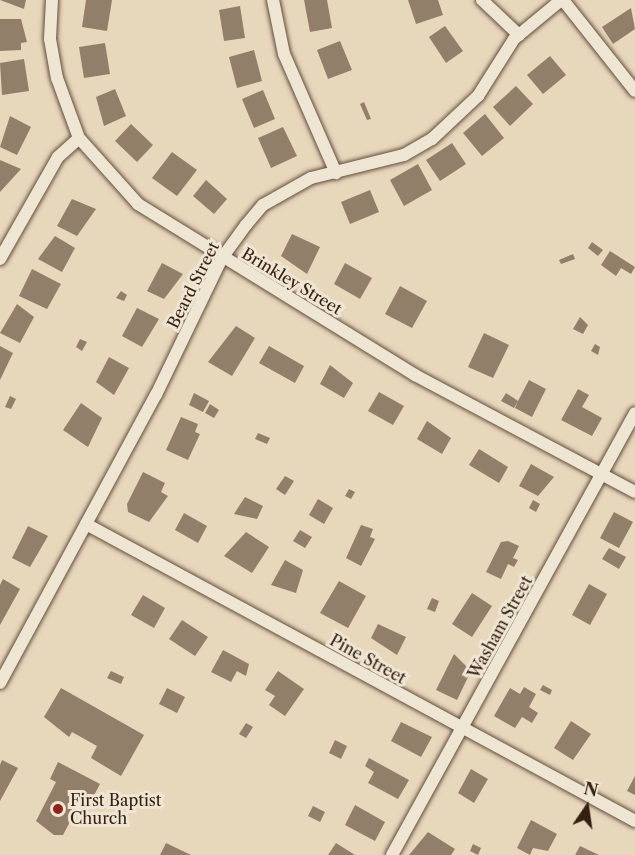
<!DOCTYPE html>
<style>
body{margin:0}
#map{position:relative;width:635px;height:855px;overflow:hidden;background:#e7d7bb;font-family:"Libre Caslon Text",serif}
div>[style]{position:absolute}
[style*='--x']{left:calc(var(--x)*1px);top:calc(var(--y)*1px);width:calc(var(--w)*1px);rotate:calc(var(--a)*1deg)}
.building>*{inset:0;background:#927f6a}
.roads{filter:drop-shadow(0 0 2px #624e3c) drop-shadow(0 0 2px #624e3c)}
.street>*{height:12px;margin:-6px;padding:0 6px;transform-origin:6px;border-radius:6px;background:#efe5d3}
.dots>*{width:16px;height:16px;translate:-50% -50%;box-sizing:border-box;border:3px solid #efe5d3;border-radius:50%}
span{translate:-50% -50%;white-space:nowrap;text-align:center;line-height:1.15;-webkit-text-stroke:6px #efe5d3;paint-order:stroke}
.street-label{font-size:16px;color:#352012}
.poi-label{font-size:16px;color:#352012}
.left{translate:0 -50%;text-align:left}
.north{position:absolute;left:557px;top:777px;width:60px;height:60px;-webkit-text-stroke:4px #efe5d3;paint-order:stroke;rotate:13deg;font-size:16px;font-weight:700;line-height:24px;text-align:center;color:#352012}
.north::after{content:'';display:block;margin:auto;width:21px;height:27px;background:#352012;clip-path:polygon(50% 0,100% 100%,50% 72%,0 100%)}
</style>
<div id="map">
<div class="building">
<div style="clip-path:polygon(0 0,26px 0,24px 9px)"></div>
<div style="clip-path:polygon(86px 0,112px 0,107px 31px,82px 27px)"></div>
<div style="clip-path:polygon(304px 0,327px 0,332px 28px,310px 32px)"></div>
<div style="clip-path:polygon(408px 0,438px 0,443px 15px,416px 24px)"></div>
<div style="clip-path:polygon(240px 6px,245px 38px,224px 41px,219px 10px)"></div>
<div style="clip-path:polygon(631px 8px,635px 29px,613px 44px,602px 27px)"></div>
<div style="clip-path:polygon(0 19px,21px 19px,27px 42px,21px 43px,21px 50px,0 51px)"></div>
<div style="clip-path:polygon(445px 26px,463px 51px,446px 63px,429px 37px)"></div>
<div style="clip-path:polygon(340px 41px,352px 70px,328px 79px,317px 50px)"></div>
<div style="clip-path:polygon(105px 43px,110px 74px,84px 78px,79px 47px)"></div>
<div style="clip-path:polygon(254px 50px,262px 81px,237px 88px,229px 57px)"></div>
<div style="clip-path:polygon(550px 56px,566px 75px,543px 94px,527px 75px)"></div>
<div style="clip-path:polygon(24px 59px,29px 91px,2px 95px,0 63px)"></div>
<div style="clip-path:polygon(516px 86px,533px 104px,510px 126px,493px 107px)"></div>
<div style="clip-path:polygon(115px 89px,126px 116px,104px 126px,96px 97px)"></div>
<div style="clip-path:polygon(263px 90px,275px 119px,254px 128px,242px 99px)"></div>
<div style="clip-path:polygon(364px 102px,371px 119px,367px 120px,360px 104px)"></div>
<div style="clip-path:polygon(485px 114px,504px 138px,482px 156px,463px 133px)"></div>
<div style="clip-path:polygon(10px 116px,31px 127px,17px 155px,0 147px)"></div>
<div style="clip-path:polygon(131px 124px,153px 145px,137px 162px,115px 141px)"></div>
<div style="clip-path:polygon(283px 127px,297px 156px,271px 168px,258px 138px)"></div>
<div style="clip-path:polygon(452px 143px,466px 164px,440px 181px,426px 160px)"></div>
<div style="clip-path:polygon(172px 152px,197px 170px,177px 196px,152px 178px)"></div>
<div style="clip-path:polygon(0 160px,21px 169px,0 192px)"></div>
<div style="clip-path:polygon(418px 164px,432px 190px,404px 206px,390px 180px)"></div>
<div style="clip-path:polygon(206px 180px,227px 199px,214px 214px,193px 196px)"></div>
<div style="clip-path:polygon(370px 190px,379px 212px,350px 224px,341px 202px)"></div>
<div style="clip-path:polygon(72px 199px,96px 209px,77px 236px,57px 226px)"></div>
<div style="clip-path:polygon(292px 234px,320px 247px,307px 274px,281px 256px)"></div>
<div style="clip-path:polygon(55px 236px,75px 248px,62px 272px,38px 259px)"></div>
<div style="clip-path:polygon(592px 242px,603px 250px,598px 256px,588px 248px)"></div>
<div style="clip-path:polygon(610px 251px,635px 267px,631px 274px,621px 268px,616px 276px,601px 265px)"></div>
<div style="clip-path:polygon(573px 254px,575px 259px,561px 264px,559px 260px)"></div>
<div style="clip-path:polygon(162px 263px,183px 274px,164px 299px,147px 291px)"></div>
<div style="clip-path:polygon(345px 263px,372px 278px,360px 299px,334px 284px)"></div>
<div style="clip-path:polygon(32px 269px,61px 284px,47px 309px,19px 296px)"></div>
<div style="clip-path:polygon(400px 286px,427px 301px,412px 328px,385px 314px)"></div>
<div style="clip-path:polygon(121px 291px,127px 295px,124px 301px,116px 298px)"></div>
<div style="clip-path:polygon(17px 304px,34px 317px,20px 343px,0 333px)"></div>
<div style="clip-path:polygon(137px 308px,159px 319px,142px 347px,122px 336px)"></div>
<div style="clip-path:polygon(580px 317px,588px 325px,583px 334px,573px 329px)"></div>
<div style="clip-path:polygon(236px 326px,255px 338px,232px 376px,208px 362px)"></div>
<div style="clip-path:polygon(484px 333px,509px 345px,493px 378px,468px 367px)"></div>
<div style="clip-path:polygon(80px 339px,87px 342px,82px 351px,76px 347px)"></div>
<div style="clip-path:polygon(595px 344px,600px 347px,598px 355px,591px 351px)"></div>
<div style="clip-path:polygon(0 346px,13px 353px,0 380px)"></div>
<div style="clip-path:polygon(269px 346px,304px 366px,295px 383px,259px 363px)"></div>
<div style="clip-path:polygon(109px 357px,129px 368px,114px 395px,96px 382px)"></div>
<div style="clip-path:polygon(330px 365px,353px 383px,344px 398px,320px 384px)"></div>
<div style="clip-path:polygon(529px 380px,546px 389px,532px 417px,515px 408px,518px 401px,514px 408px,501px 401px,506px 393px,518px 401px)"></div>
<div style="clip-path:polygon(578px 389px,589px 395px,582px 407px,602px 418px,592px 436px,561px 420px)"></div>
<div style="clip-path:polygon(379px 392px,404px 406px,393px 425px,368px 411px)"></div>
<div style="clip-path:polygon(194px 393px,209px 401px,203px 412px,189px 405px)"></div>
<div style="clip-path:polygon(10px 396px,16px 399px,11px 409px,5px 407px)"></div>
<div style="clip-path:polygon(81px 403px,102px 418px,88px 447px,63px 430px)"></div>
<div style="clip-path:polygon(210px 404px,219px 410px,214px 418px,205px 413px)"></div>
<div style="clip-path:polygon(181px 417px,198px 424px,195px 432px,200px 434px,188px 460px,166px 450px)"></div>
<div style="clip-path:polygon(427px 421px,451px 438px,442px 454px,417px 439px)"></div>
<div style="clip-path:polygon(258px 433px,270px 438px,267px 444px,255px 439px)"></div>
<div style="clip-path:polygon(479px 449px,508px 467px,499px 483px,469px 465px)"></div>
<div style="clip-path:polygon(531px 464px,554px 477px,538px 496px,519px 486px)"></div>
<div style="clip-path:polygon(143px 472px,165px 483px,161px 492px,168px 496px,149px 522px,128px 512px,127px 504px)"></div>
<div style="clip-path:polygon(285px 476px,294px 481px,285px 495px,276px 489px)"></div>
<div style="clip-path:polygon(349px 489px,355px 492px,351px 499px,345px 496px)"></div>
<div style="clip-path:polygon(245px 497px,263px 506px,257px 519px,234px 514px)"></div>
<div style="clip-path:polygon(318px 499px,333px 508px,324px 524px,309px 515px)"></div>
<div style="clip-path:polygon(533px 500px,540px 504px,536px 512px,529px 508px)"></div>
<div style="clip-path:polygon(614px 512px,633px 522px,619px 548px,600px 538px)"></div>
<div style="clip-path:polygon(184px 513px,207px 526px,198px 543px,175px 530px)"></div>
<div style="clip-path:polygon(361px 525px,373px 529px,370px 537px,375px 539px,361px 566px,346px 558px)"></div>
<div style="clip-path:polygon(28px 526px,48px 536px,30px 567px,12px 558px)"></div>
<div style="clip-path:polygon(300px 530px,312px 537px,305px 548px,293px 541px)"></div>
<div style="clip-path:polygon(246px 532px,269px 547px,252px 573px,224px 556px)"></div>
<div style="clip-path:polygon(508px 541px,519px 546px,513px 558px,518px 560px,514px 567px,508px 564px,501px 579px,486px 572px,501px 542px)"></div>
<div style="clip-path:polygon(609px 548px,626px 557px,619px 569px,602px 559px)"></div>
<div style="clip-path:polygon(285px 560px,303px 570px,296px 593px,271px 585px)"></div>
<div style="clip-path:polygon(3px 579px,20px 589px,0 625px,0 585px)"></div>
<div style="clip-path:polygon(339px 581px,366px 596px,348px 628px,320px 613px)"></div>
<div style="clip-path:polygon(589px 584px,607px 594px,590px 625px,572px 615px)"></div>
<div style="clip-path:polygon(472px 593px,492px 606px,472px 637px,452px 624px)"></div>
<div style="clip-path:polygon(143px 595px,165px 608px,154px 628px,131px 615px)"></div>
<div style="clip-path:polygon(432px 598px,439px 601px,435px 612px,427px 609px)"></div>
<div style="clip-path:polygon(182px 620px,208px 637px,195px 656px,169px 639px)"></div>
<div style="clip-path:polygon(378px 624px,406px 637px,397px 655px,371px 638px)"></div>
<div style="clip-path:polygon(223px 650px,249px 664px,246px 676px,237px 671px,231px 682px,211px 672px)"></div>
<div style="clip-path:polygon(454px 654px,471px 671px,457px 700px,436px 690px)"></div>
<div style="clip-path:polygon(111px 671px,124px 677px,121px 684px,107px 678px)"></div>
<div style="clip-path:polygon(278px 671px,304px 689px,285px 716px,269px 705px,275px 696px,265px 690px)"></div>
<div style="clip-path:polygon(543px 685px,552px 690px,550px 695px,540px 690px)"></div>
<div style="clip-path:polygon(524px 687px,536px 694px,529px 707px,538px 713px,532px 723px,522px 717px,515px 728px,494px 716px,510px 688px,520px 694px)"></div>
<div style="clip-path:polygon(61px 688px,144px 735px,121px 776px,91px 758px,97px 746px,72px 732px,69px 737px,44px 717px)"></div>
<div style="clip-path:polygon(167px 688px,185px 697px,177px 713px,159px 704px)"></div>
<div style="clip-path:polygon(571px 721px,591px 734px,573px 760px,554px 748px)"></div>
<div style="clip-path:polygon(401px 722px,432px 737px,421px 757px,391px 741px)"></div>
<div style="clip-path:polygon(246px 723px,253px 727px,246px 738px,239px 734px)"></div>
<div style="clip-path:polygon(335px 740px,347px 746px,341px 759px,329px 753px)"></div>
<div style="clip-path:polygon(369px 758px,409px 780px,398px 799px,368px 783px,374px 772px,365px 766px)"></div>
<div style="clip-path:polygon(2px 760px,18px 768px,0 801px,0 765px)"></div>
<div style="clip-path:polygon(58px 762px,100px 784px,91px 801px,83px 797px,63px 835px,54px 835px,36px 821px,56px 782px,50px 779px)"></div>
<div style="clip-path:polygon(471px 769px,488px 779px,474px 803px,458px 793px)"></div>
<div style="clip-path:polygon(635px 776px,635px 795px,627px 791px)"></div>
<div style="clip-path:polygon(355px 805px,385px 822px,375px 841px,345px 825px)"></div>
<div style="clip-path:polygon(313px 806px,325px 812px,320px 822px,308px 816px)"></div>
<div style="clip-path:polygon(531px 820px,557px 834px,548px 851px,533px 848px,530px 855px,517px 848px)"></div>
<div style="clip-path:polygon(428px 832px,455px 849px,451px 855px,409px 855px)"></div>
<div style="clip-path:polygon(166px 843px,191px 855px,160px 855px)"></div>
<div style="clip-path:polygon(336px 843px,355px 855px,328px 855px)"></div>
<div style="clip-path:polygon(473px 844px,481px 848px,478px 855px,470px 851px)"></div>
<div style="clip-path:polygon(580px 846px,599px 855px,575px 855px)"></div>
</div>
<div class="roads">
<div class="street">
<div style="--x:52;--y:0;--w:39;--a:93"></div>
<div style="--x:50;--y:39;--w:40;--a:80"></div>
<div style="--x:57;--y:78;--w:64;--a:69.9"></div>
<div style="--x:79;--y:138;--w:89;--a:48.2"></div>
<div style="--x:138;--y:204;--w:326;--a:31.7"></div>
<div style="--x:415;--y:375;--w:249;--a:28"></div>
<div style="--x:273;--y:0;--w:55;--a:78.5"></div>
<div style="--x:284;--y:54;--w:130;--a:66.4"></div>
<div style="--x:482;--y:0;--w:51;--a:43.4"></div>
<div style="--x:563;--y:0;--w:116;--a:51.6"></div>
<div style="--x:0;--y:259;--w:117;--a:-60.4"></div>
<div style="--x:58;--y:157;--w:28;--a:-42"></div>
<div style="--x:86;--y:524;--w:624;--a:28.41"></div>
<div style="--x:0;--y:683;--w:328;--a:-61.6"></div>
<div style="--x:156;--y:395;--w:152;--a:-64.3"></div>
<div style="--x:222;--y:258;--w:41;--a:-54"></div>
<div style="--x:246;--y:225;--w:26;--a:-50"></div>
<div style="--x:263;--y:205;--w:55;--a:-29.4"></div>
<div style="--x:311;--y:178;--w:96;--a:-13.9"></div>
<div style="--x:404;--y:155;--w:32;--a:-30"></div>
<div style="--x:432;--y:139;--w:63;--a:-43.1"></div>
<div style="--x:478;--y:96;--w:67;--a:-57.7"></div>
<div style="--x:514;--y:39;--w:61;--a:-39.7"></div>
<div style="--x:392;--y:855;--w:504;--a:-61.2"></div>
</div>
</div>
<div class="dots">
<div style="left:58px;top:809px;background:#8f2418"></div>
</div>
<div class="street-label">
<span style="left:292px;top:281px;rotate:31deg">Brinkley Street</span>
<span style="left:193px;top:285px;rotate:-63deg">Beard Street</span>
<span style="left:500px;top:627px;rotate:-61deg">Washam Street</span>
<span style="left:368px;top:659px;rotate:29deg">Pine Street</span>
</div>
<div class="poi-label">
<span class="left" style="left:70px;top:809px">First Baptist<br>Church</span>
</div>
<div class="north">N</div>
</div>
